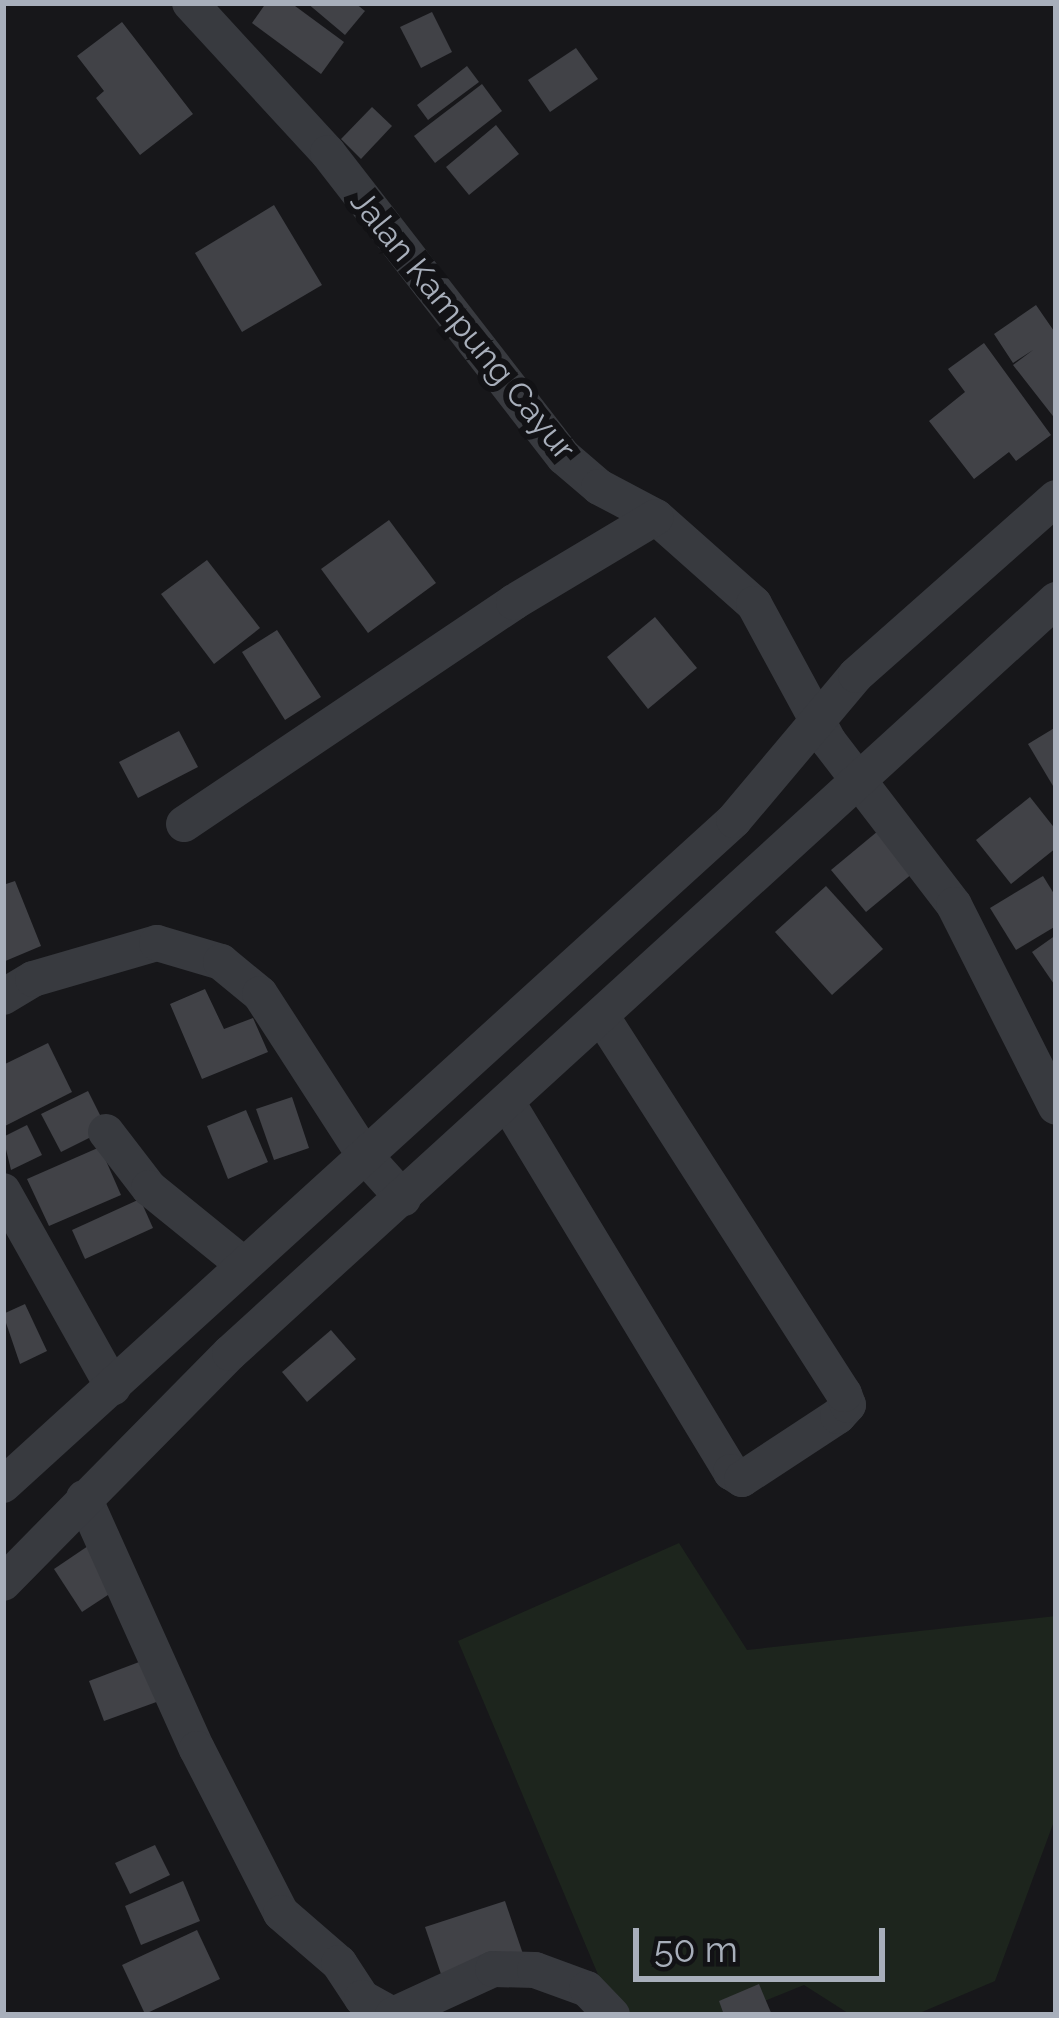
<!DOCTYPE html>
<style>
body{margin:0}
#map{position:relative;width:1059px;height:2018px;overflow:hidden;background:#17171a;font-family:Raleway,sans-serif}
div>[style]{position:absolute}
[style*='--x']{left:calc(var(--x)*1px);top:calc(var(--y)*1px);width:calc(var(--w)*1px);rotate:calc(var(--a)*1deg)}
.green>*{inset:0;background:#1d251d}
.building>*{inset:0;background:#414247}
.street>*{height:36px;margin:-18px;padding:0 18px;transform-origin:18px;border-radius:18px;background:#383a3f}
span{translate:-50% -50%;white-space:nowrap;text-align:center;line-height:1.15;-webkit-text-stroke:12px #121215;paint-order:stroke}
.street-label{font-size:33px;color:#a8afbb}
.frame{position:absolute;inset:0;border:6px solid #a8afbb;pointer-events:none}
.scale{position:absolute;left:633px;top:1928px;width:252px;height:54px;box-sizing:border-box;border:6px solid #a8afbb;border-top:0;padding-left:15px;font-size:36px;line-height:42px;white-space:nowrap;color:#a8afbb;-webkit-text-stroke:9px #121215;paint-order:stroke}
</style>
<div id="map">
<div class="green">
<div style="clip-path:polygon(679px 1543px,747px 1650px,1056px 1616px,1056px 1816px,995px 1981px,915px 2015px,851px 2015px,804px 1985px,730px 2015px,615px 2015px,458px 1641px)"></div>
</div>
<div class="building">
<div style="clip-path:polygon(266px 3px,291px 3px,344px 42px,321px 74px,252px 23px)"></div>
<div style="clip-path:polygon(307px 3px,355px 3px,365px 11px,345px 35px)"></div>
<div style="clip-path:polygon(432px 12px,452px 52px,421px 68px,400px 27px)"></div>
<div style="clip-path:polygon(122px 22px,193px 114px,140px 155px,96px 98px,104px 91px,77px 56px)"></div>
<div style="clip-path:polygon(576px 48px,598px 79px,550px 112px,528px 80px)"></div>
<div style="clip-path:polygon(467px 66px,479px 82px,428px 120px,417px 105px)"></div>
<div style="clip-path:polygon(482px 84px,502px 111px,435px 163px,414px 136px)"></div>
<div style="clip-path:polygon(372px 107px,392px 126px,361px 159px,341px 139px)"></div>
<div style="clip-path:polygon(496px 125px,519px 154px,469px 195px,446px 167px)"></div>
<div style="clip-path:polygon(274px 205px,322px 285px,242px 332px,195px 253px)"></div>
<div style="clip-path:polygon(1036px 305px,1056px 334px,1056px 420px,1013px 365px,1033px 350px,1013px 363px,994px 334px)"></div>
<div style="clip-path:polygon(984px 343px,1051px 435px,1016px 461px,1009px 452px,974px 479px,929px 421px,965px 392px,948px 369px)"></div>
<div style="clip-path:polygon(389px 520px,436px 583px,368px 633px,321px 569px)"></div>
<div style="clip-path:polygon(207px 560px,260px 628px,214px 664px,161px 594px)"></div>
<div style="clip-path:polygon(655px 617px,697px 668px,648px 709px,607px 657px)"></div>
<div style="clip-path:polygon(277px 630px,321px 697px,285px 720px,242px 652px)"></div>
<div style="clip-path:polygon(1056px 727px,1056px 791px,1028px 744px)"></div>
<div style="clip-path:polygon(179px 731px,198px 767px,138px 798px,119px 762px)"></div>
<div style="clip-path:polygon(1030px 797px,1056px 830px,1056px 848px,1011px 884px,976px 840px)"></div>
<div style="clip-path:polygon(878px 831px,913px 873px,866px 912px,831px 870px)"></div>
<div style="clip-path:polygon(1043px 876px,1056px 897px,1056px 926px,1016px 950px,990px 908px)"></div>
<div style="clip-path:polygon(15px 881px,41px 946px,3px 962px,3px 885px)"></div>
<div style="clip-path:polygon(826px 886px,883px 949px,832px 995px,775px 932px)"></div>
<div style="clip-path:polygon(1056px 935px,1056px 987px,1032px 952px)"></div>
<div style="clip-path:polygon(205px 989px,224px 1029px,253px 1018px,268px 1052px,202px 1079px,170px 1004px)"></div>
<div style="clip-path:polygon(48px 1043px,72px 1092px,3px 1127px,3px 1065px)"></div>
<div style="clip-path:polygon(88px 1091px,107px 1129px,61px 1152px,41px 1114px)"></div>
<div style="clip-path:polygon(292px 1097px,309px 1148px,274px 1160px,256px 1109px)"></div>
<div style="clip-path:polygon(246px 1110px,268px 1162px,228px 1179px,207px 1126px)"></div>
<div style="clip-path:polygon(27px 1125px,42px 1155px,11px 1170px,3px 1137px)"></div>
<div style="clip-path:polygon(100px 1147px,121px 1195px,49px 1226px,27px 1179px)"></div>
<div style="clip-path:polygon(140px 1199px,153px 1228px,85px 1259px,72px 1230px)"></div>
<div style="clip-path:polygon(25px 1304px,47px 1351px,20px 1364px,3px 1314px)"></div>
<div style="clip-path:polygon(331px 1330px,356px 1359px,307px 1402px,282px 1372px)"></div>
<div style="clip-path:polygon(88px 1546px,117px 1589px,82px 1612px,54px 1569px)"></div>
<div style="clip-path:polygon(147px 1659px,162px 1700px,104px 1721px,89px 1681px)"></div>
<div style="clip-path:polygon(155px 1845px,170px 1875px,130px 1894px,115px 1863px)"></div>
<div style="clip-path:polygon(183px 1881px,200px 1921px,141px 1945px,125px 1906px)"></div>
<div style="clip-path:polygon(505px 1901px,523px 1954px,443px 1980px,425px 1927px)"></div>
<div style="clip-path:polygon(197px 1930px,220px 1979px,145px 2014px,122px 1965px)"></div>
<div style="clip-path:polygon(759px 1984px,772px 2015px,724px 2015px,719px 2001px)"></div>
</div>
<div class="street">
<div style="--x:190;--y:3;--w:204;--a:47.4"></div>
<div style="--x:328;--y:153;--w:385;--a:52.2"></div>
<div style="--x:564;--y:457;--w:46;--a:40.6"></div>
<div style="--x:599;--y:487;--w:64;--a:27.8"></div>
<div style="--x:656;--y:517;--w:131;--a:41.6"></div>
<div style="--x:754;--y:604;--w:157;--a:61.5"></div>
<div style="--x:829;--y:742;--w:205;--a:52.5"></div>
<div style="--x:954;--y:905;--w:226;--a:63.2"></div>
<div style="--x:184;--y:824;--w:398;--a:-33.9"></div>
<div style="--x:514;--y:602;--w:165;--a:-30.9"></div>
<div style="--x:3;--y:997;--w:35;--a:-31"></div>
<div style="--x:33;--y:979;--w:129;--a:-16.2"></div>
<div style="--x:157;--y:943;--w:67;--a:16.5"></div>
<div style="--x:221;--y:962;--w:50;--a:39.4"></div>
<div style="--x:260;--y:994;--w:193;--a:57.1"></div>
<div style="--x:365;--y:1156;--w:57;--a:47.9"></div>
<div style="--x:507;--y:1102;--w:433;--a:58.8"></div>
<div style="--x:731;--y:1472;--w:13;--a:32"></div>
<div style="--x:742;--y:1479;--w:115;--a:-33.3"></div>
<div style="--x:838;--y:1416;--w:15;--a:-48"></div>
<div style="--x:848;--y:1405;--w:12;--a:-110"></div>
<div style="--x:844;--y:1394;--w:447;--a:-122.7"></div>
<div style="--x:106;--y:1132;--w:71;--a:52.5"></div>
<div style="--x:149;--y:1188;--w:121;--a:39"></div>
<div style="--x:3;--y:1191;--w:225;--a:60.7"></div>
<div style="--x:3;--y:1485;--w:988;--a:-42.29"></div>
<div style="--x:734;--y:820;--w:189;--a:-49.9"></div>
<div style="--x:856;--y:675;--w:267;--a:-41.5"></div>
<div style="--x:84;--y:1498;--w:275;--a:65.8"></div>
<div style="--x:197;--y:1749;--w:184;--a:62.9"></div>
<div style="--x:281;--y:1913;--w:77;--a:40.8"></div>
<div style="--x:339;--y:1963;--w:42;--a:56.7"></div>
<div style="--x:362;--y:1998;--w:35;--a:29"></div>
<div style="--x:393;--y:2015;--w:110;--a:-24.7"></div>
<div style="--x:493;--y:1969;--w:42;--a:1.4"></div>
<div style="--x:535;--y:1970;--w:55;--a:20.1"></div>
<div style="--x:587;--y:1989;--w:36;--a:46"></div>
<div style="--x:3;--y:1583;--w:323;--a:-45.4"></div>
<div style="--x:230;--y:1353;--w:1118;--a:-42.35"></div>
</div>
<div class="street-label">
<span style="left:463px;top:325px;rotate:51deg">Jalan Kampung Cayur</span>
</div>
<div class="frame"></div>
<div class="scale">50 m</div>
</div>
